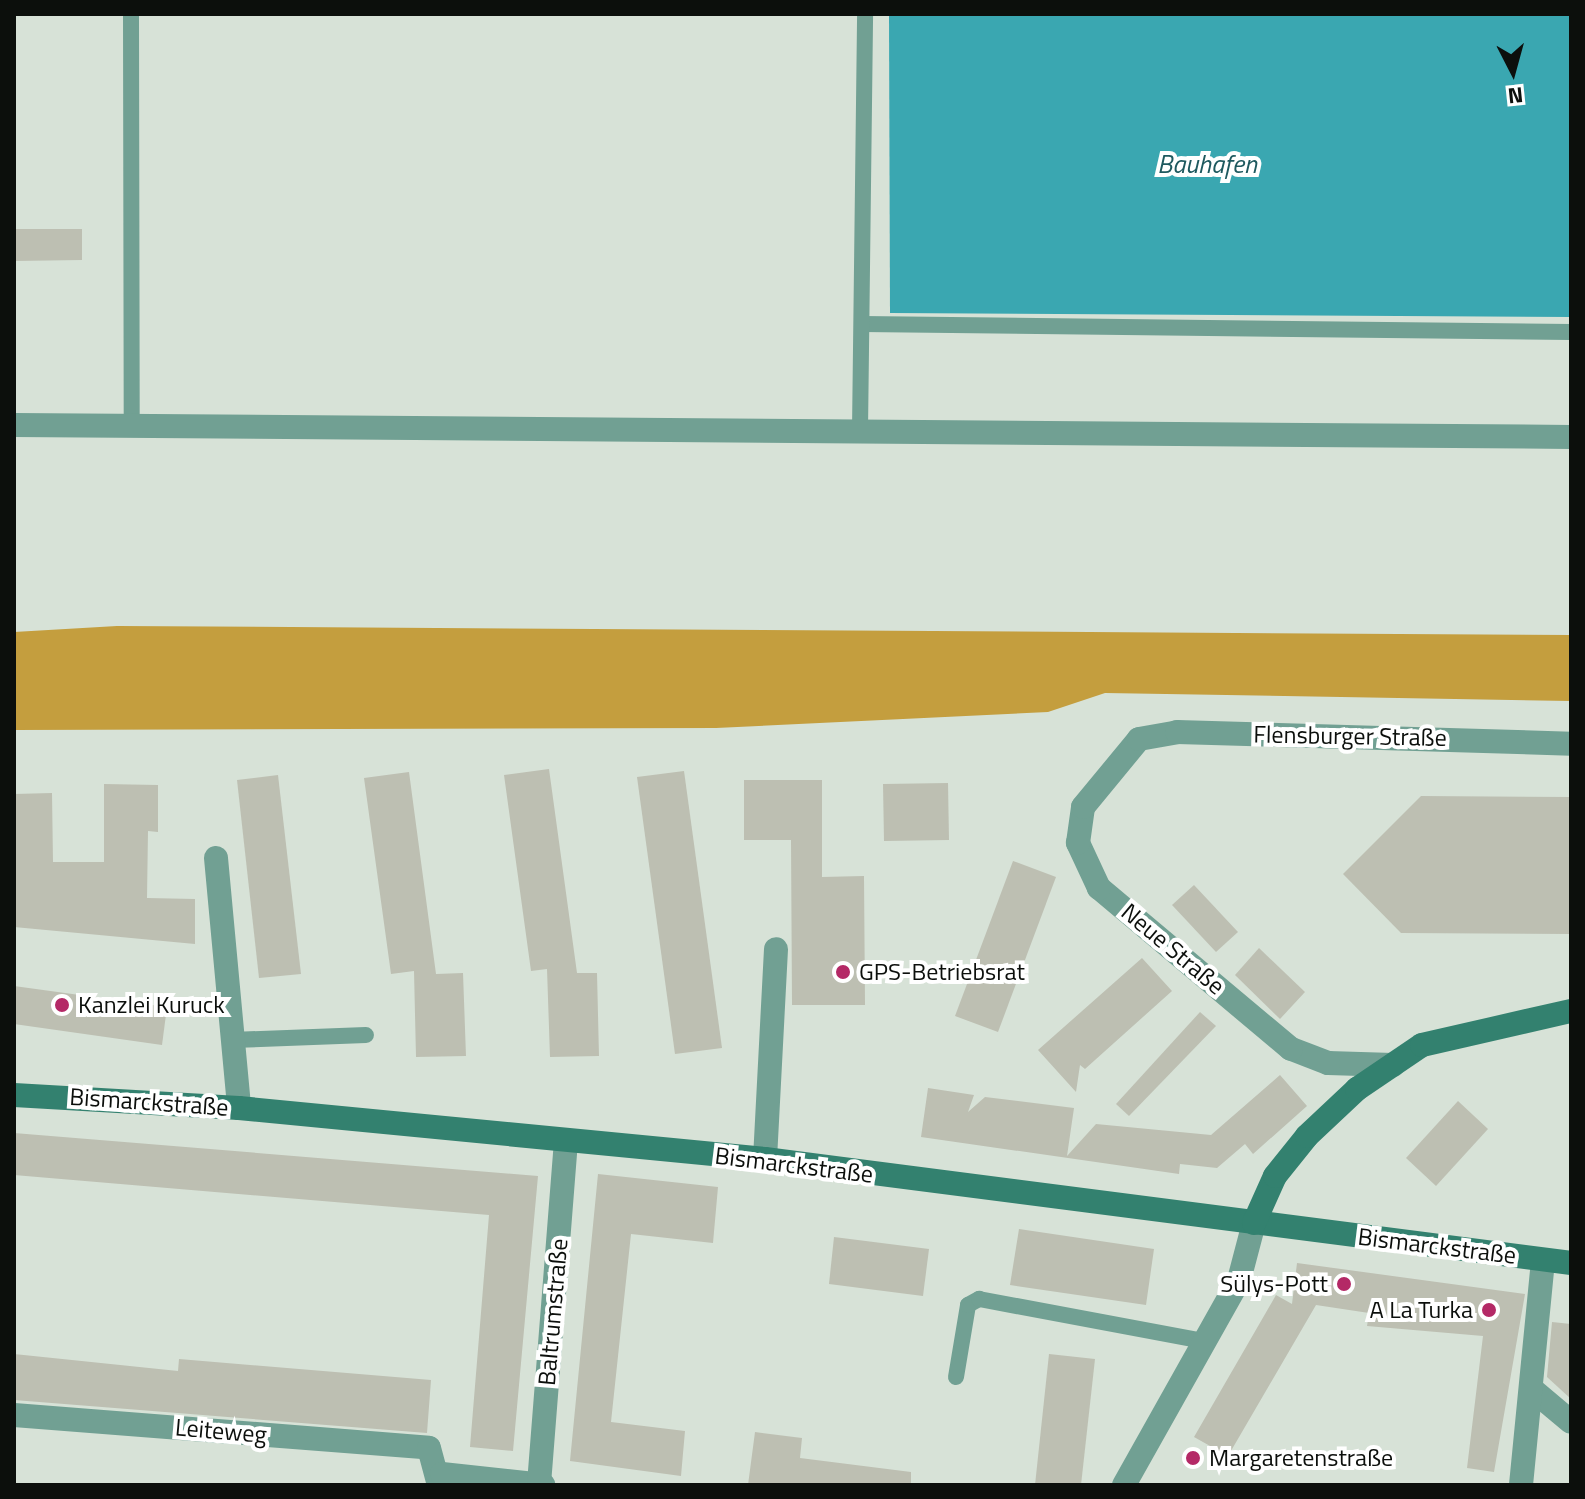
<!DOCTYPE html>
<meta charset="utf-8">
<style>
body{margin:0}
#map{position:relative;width:1585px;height:1499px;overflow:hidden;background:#d7e2d7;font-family:"Titillium Web",sans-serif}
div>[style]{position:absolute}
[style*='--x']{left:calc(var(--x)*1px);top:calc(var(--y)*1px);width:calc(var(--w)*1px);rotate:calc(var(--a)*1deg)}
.forest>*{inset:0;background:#c49e3e}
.water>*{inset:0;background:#3aa7b1}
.building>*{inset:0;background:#bdbfb2}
.lane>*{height:16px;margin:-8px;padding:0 8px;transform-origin:8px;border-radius:8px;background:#71a093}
.street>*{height:24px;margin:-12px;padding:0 12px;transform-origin:12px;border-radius:12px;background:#71a093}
.secondary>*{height:24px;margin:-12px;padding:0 12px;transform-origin:12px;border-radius:12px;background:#33816f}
.dots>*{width:22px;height:22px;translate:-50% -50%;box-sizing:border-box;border:4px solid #fff;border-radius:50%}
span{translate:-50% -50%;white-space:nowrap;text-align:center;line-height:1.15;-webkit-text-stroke:8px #fff;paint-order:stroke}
.street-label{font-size:24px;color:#0c0f0c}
.poi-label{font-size:24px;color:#0c0f0c}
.left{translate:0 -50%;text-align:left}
.right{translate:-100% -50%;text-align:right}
.water-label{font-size:26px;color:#1e595f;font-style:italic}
.frame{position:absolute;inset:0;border:16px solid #0c0f0c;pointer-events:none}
.north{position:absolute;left:1473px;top:32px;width:80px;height:80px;-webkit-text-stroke:6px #fff;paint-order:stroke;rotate:174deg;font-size:22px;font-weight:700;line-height:32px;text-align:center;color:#0c0f0c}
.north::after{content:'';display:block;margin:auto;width:28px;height:36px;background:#0c0f0c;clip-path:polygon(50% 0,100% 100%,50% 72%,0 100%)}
</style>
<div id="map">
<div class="forest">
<div style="clip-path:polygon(117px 626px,1571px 635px,1571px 701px,1105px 693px,1048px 712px,716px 728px,14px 730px,14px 632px)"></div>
</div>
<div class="water">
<div style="clip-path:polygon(889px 14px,1571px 14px,1571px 317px,890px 313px)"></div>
</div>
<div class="building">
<div style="clip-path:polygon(14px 229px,82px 229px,82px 260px,14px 261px)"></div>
<div style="clip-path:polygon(549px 769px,577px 973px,597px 973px,599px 1056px,550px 1057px,547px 969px,531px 971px,504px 775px)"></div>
<div style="clip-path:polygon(684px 771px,722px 1048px,675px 1054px,637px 777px)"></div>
<div style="clip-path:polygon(409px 772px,436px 974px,463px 973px,466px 1056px,416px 1057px,414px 971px,391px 974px,364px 778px)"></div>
<div style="clip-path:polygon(278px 775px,301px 974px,259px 978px,237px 780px)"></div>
<div style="clip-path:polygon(744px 780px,822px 780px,822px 877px,864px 876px,865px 1005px,792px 1005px,791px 840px,744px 840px)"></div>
<div style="clip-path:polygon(948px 783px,949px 840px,884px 841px,883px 784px)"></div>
<div style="clip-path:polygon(104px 784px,158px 785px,158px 832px,148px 831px,147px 898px,195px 899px,195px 944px,14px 927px,14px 794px,52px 793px,53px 862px,104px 862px)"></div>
<div style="clip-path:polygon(1421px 796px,1571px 797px,1571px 934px,1401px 933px,1343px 874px)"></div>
<div style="clip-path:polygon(1013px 861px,1056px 877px,998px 1032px,955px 1016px)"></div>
<div style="clip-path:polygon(1194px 885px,1238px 932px,1216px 952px,1172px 905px)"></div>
<div style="clip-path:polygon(1259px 948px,1305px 992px,1280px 1019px,1235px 975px)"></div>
<div style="clip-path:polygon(1142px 958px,1172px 991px,1085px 1069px,1080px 1065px,1076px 1092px,1038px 1050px)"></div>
<div style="clip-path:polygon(14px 986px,167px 1007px,162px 1045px,14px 1024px)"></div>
<div style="clip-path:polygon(1200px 1012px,1216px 1026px,1129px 1116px,1116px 1104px)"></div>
<div style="clip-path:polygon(1280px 1075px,1307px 1106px,1253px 1154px,1245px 1144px,1217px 1168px,1180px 1164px,1179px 1174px,921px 1137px,928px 1088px,974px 1095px,968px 1112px,985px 1097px,1074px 1108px,1067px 1156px,1096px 1124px,1211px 1135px)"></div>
<div style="clip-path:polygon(1458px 1101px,1488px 1129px,1436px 1186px,1406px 1158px)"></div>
<div style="clip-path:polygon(14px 1133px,538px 1176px,513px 1451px,470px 1447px,489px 1215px,14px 1175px)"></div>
<div style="clip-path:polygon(598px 1174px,718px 1187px,713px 1243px,631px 1234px,611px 1422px,685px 1431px,681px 1476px,570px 1461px)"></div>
<div style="clip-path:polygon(1019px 1229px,1154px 1249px,1146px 1305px,1010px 1285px)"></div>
<div style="clip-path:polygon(834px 1237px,929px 1249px,923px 1296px,829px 1284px)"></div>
<div style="clip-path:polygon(1297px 1263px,1525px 1294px,1494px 1472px,1467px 1468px,1483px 1336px,1367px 1326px,1369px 1313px,1316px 1305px,1228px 1456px,1194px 1437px,1276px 1295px,1292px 1304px)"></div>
<div style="clip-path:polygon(1552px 1322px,1571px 1324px,1571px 1399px,1547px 1377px)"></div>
<div style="clip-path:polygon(14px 1354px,178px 1371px,179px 1359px,431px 1380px,427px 1433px,14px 1400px)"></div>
<div style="clip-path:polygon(1049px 1354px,1095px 1359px,1081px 1485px,1035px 1485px)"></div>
<div style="clip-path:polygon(755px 1432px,802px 1438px,800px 1458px,911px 1472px,911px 1485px,748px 1485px)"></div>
</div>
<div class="lane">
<div style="--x:131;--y:14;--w:412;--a:89.9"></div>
<div style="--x:862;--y:324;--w:709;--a:0.65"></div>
<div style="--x:860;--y:431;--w:417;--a:-89.3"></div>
<div style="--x:232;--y:1040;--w:134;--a:-2.1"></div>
<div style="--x:956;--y:1377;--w:73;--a:-80.5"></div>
<div style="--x:968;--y:1305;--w:13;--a:-29"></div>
<div style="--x:979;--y:1299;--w:229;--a:10.6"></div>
</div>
<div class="street">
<div style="--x:14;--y:425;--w:1557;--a:0.44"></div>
<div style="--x:216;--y:858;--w:251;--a:84.7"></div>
<div style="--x:1393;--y:1065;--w:65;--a:-178.2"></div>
<div style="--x:1328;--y:1063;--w:40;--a:-159"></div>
<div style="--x:1291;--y:1049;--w:251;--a:-140"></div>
<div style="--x:1099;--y:888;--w:50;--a:-115"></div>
<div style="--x:1078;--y:843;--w:36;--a:-82"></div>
<div style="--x:1083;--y:807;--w:88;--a:-50.5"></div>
<div style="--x:1139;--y:739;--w:39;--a:-10"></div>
<div style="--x:1177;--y:732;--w:394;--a:1.7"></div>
<div style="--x:765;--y:1159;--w:210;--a:-87"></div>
<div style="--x:1534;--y:1391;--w:48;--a:40"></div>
<div style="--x:14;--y:1415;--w:416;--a:4.5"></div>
<div style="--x:429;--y:1448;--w:38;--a:75"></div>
<div style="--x:442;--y:1474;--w:102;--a:6.2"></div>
<div style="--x:539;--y:1484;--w:345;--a:-85.5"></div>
<div style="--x:1124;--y:1485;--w:235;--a:-60.7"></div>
<div style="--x:1239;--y:1280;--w:59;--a:-75.3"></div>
<div style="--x:1521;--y:1485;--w:226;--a:-84.4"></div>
</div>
<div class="secondary">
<div style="--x:14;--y:1095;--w:225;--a:3.3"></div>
<div style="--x:239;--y:1108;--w:528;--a:5.54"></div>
<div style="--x:765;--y:1159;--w:813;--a:7.35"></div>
<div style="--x:1254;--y:1223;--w:51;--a:-65.9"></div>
<div style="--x:1275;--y:1176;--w:51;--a:-51.3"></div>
<div style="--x:1307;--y:1136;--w:69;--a:-43.2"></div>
<div style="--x:1357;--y:1089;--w:78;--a:-34.1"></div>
<div style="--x:1422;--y:1045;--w:153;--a:-12.9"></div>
</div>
<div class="dots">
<div style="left:843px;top:972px;background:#b42966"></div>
<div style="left:62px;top:1005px;background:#b42966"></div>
<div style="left:1344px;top:1284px;background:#b42966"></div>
<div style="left:1489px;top:1310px;background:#b42966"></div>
<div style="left:1193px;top:1458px;background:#b42966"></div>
</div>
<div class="street-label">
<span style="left:1350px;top:736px;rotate:1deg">Flensburger Straße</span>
<span style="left:1173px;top:949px;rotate:40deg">Neue Straße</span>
<span style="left:149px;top:1102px;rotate:4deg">Bismarckstraße</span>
<span style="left:794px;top:1165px;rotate:7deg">Bismarckstraße</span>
<span style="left:1437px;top:1246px;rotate:7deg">Bismarckstraße</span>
<span style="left:553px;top:1312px;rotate:-85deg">Baltrumstraße</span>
<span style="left:221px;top:1431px;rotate:5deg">Leiteweg</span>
</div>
<div class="poi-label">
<span class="left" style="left:859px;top:972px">GPS-Betriebsrat</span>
<span class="left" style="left:78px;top:1005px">Kanzlei Kuruck</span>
<span class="right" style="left:1328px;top:1284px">Sülys-Pott</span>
<span class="right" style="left:1473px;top:1310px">A La Turka</span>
<span class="left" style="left:1209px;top:1458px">Margaretenstraße</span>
</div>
<div class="water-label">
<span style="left:1207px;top:164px">Bauhafen</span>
</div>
<div class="frame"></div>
<div class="north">N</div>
</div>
